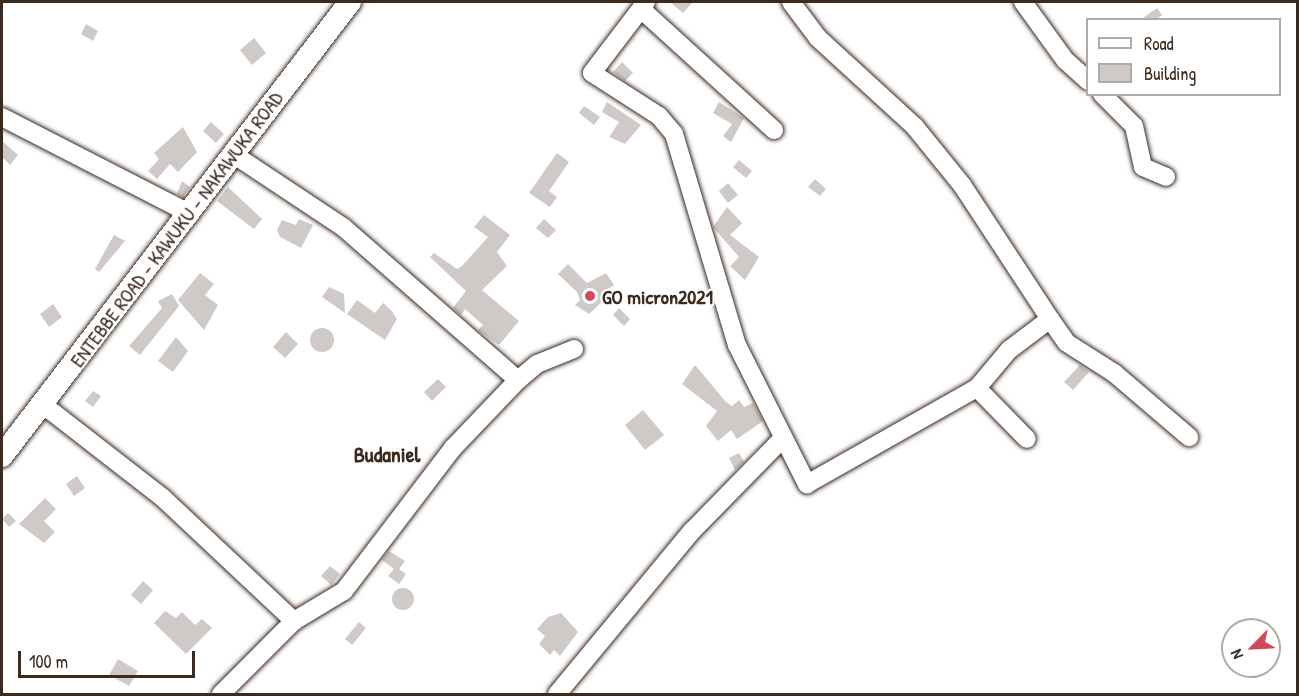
<!DOCTYPE html>
<style>
body{margin:0}
#map{position:relative;width:1299px;height:696px;overflow:hidden;background:#fff;font-family:"Patrick Hand",sans-serif}
div>[style]{position:absolute}
[style*='--x']{left:calc(var(--x)*1px);top:calc(var(--y)*1px);width:calc(var(--w)*1px);rotate:calc(var(--a)*1deg)}
.building>*{inset:0;background:#cfcac7}
.round{border-radius:50%}
.roads{filter:drop-shadow(0 0 2px #3b2a1e) drop-shadow(0 0 2px #3b2a1e)}
.minor>*{height:18px;margin:-9px;padding:0 9px;transform-origin:9px;border-radius:9px;background:#fff}
.major>*{height:22px;margin:-11px;padding:0 11px;transform-origin:11px;border-radius:11px;background:#fff}
.dots>*{width:16px;height:16px;translate:-50% -50%;box-sizing:border-box;border:3px solid #fff;border-radius:50%}
span{translate:-50% -50%;white-space:nowrap;text-align:center;line-height:1.15;-webkit-text-stroke:4.5px #fff;paint-order:stroke}
.street-label{font-size:20px;color:#3b2a1e}
.poi-label{font-size:20px;color:#3b2a1e;font-weight:700}
.left{translate:0 -50%;text-align:left}
.quarter-label{font-size:22px;color:#3b2a1e;font-weight:700}
.frame{position:absolute;inset:0;border:3px solid #3b2a1e;pointer-events:none}
.legend{position:absolute;left:1086px;top:18px;width:195px;height:78px;box-sizing:border-box;background:#fff;border:2px solid #b1aaa5;margin:0;padding:8px 10px;list-style:none;font-size:18px;color:#3b2a1e}
.legend li{display:flex;align-items:center;gap:12px;height:30px}
.legend b{width:30px;border:2px solid #b1aaa5}
.north{position:absolute;left:1221px;top:618px;width:60px;height:60px;box-sizing:border-box;background:#fff;border:2px solid #b1aaa5;border-radius:50%;rotate:246deg;font-size:16px;font-weight:700;line-height:24px;text-align:center;color:#3b2a1e}
.north::after{content:'';display:block;margin:auto;width:21px;height:27px;background:#d1495b;clip-path:polygon(50% 0,100% 100%,50% 72%,0 100%)}
.scale{position:absolute;left:18px;top:651px;width:177px;height:27px;box-sizing:border-box;border:3px solid #3b2a1e;border-top:0;padding-left:8px;font-size:18px;line-height:21px;white-space:nowrap;color:#3b2a1e;-webkit-text-stroke:4px #fff;paint-order:stroke}
</style>
<div id="map">
<div class="building">
<div style="clip-path:polygon(670px 2px,693px 2px,683px 13px)"></div>
<div style="clip-path:polygon(1157px 8px,1162px 15px,1156px 20px,1140px 20px)"></div>
<div style="clip-path:polygon(86px 24px,98px 31px,93px 41px,81px 34px)"></div>
<div style="clip-path:polygon(254px 38px,266px 53px,252px 65px,240px 50px)"></div>
<div style="clip-path:polygon(622px 62px,633px 73px,625px 81px,613px 72px)"></div>
<div style="clip-path:polygon(607px 102px,641px 125px,625px 144px,609px 137px,619px 122px,602px 112px)"></div>
<div style="clip-path:polygon(719px 102px,744px 118px,731px 142px,723px 136px,732px 124px,713px 113px)"></div>
<div style="clip-path:polygon(584px 106px,600px 117px,594px 125px,579px 113px)"></div>
<div style="clip-path:polygon(211px 122px,224px 134px,216px 143px,203px 131px)"></div>
<div style="clip-path:polygon(183px 127px,197px 152px,178px 172px,170px 164px,157px 179px,148px 171px,159px 159px,154px 153px)"></div>
<div style="clip-path:polygon(2px 141px,18px 155px,10px 165px,2px 157px)"></div>
<div style="clip-path:polygon(557px 153px,569px 162px,549px 191px,557px 197px,550px 207px,529px 193px)"></div>
<div style="clip-path:polygon(739px 160px,752px 171px,746px 178px,733px 167px)"></div>
<div style="clip-path:polygon(815px 179px,826px 189px,820px 196px,808px 187px)"></div>
<div style="clip-path:polygon(182px 181px,190px 187px,183px 197px,177px 194px)"></div>
<div style="clip-path:polygon(728px 183px,738px 195px,728px 203px,719px 191px)"></div>
<div style="clip-path:polygon(228px 187px,262px 219px,254px 229px,217px 201px)"></div>
<div style="clip-path:polygon(727px 207px,742px 223px,730px 235px,759px 257px,745px 280px,730px 266px,739px 257px,713px 227px)"></div>
<div style="clip-path:polygon(484px 215px,510px 235px,497px 252px,507px 266px,482px 290px,519px 321px,499px 345px,478px 330px,483px 325px,465px 309px,461px 315px,453px 308px,466px 291px,430px 257px,434px 253px,457px 269px,462px 266px,488px 237px,474px 227px)"></div>
<div style="clip-path:polygon(299px 219px,313px 225px,301px 248px,280px 237px,277px 230px,282px 220px,296px 225px)"></div>
<div style="clip-path:polygon(544px 219px,556px 230px,548px 238px,536px 228px)"></div>
<div style="clip-path:polygon(114px 235px,125px 241px,99px 272px,95px 269px)"></div>
<div style="clip-path:polygon(568px 264px,587px 283px,606px 273px,614px 285px,602px 293px,606px 298px,589px 314px,575px 305px,580px 300px,577px 292px,558px 274px)"></div>
<div style="clip-path:polygon(200px 273px,214px 284px,205px 295px,218px 305px,204px 330px,178px 300px)"></div>
<div style="clip-path:polygon(329px 287px,344px 294px,345px 313px,322px 297px)"></div>
<div style="clip-path:polygon(172px 294px,179px 306px,140px 355px,129px 346px,162px 308px,158px 301px)"></div>
<div style="clip-path:polygon(357px 300px,375px 313px,383px 303px,391px 310px,397px 319px,385px 340px,347px 314px)"></div>
<div style="clip-path:polygon(53px 304px,62px 317px,49px 327px,40px 314px)"></div>
<div style="clip-path:polygon(619px 308px,630px 319px,624px 326px,613px 315px)"></div>
<div class="round" style="left:310px;top:328px;width:24px;height:24px"></div>
<div style="clip-path:polygon(286px 332px,298px 344px,285px 358px,273px 347px)"></div>
<div style="clip-path:polygon(176px 337px,188px 351px,173px 372px,158px 361px)"></div>
<div style="clip-path:polygon(695px 365px,726px 402px,732px 406px,739px 400px,744px 407px,753px 403px,763px 421px,737px 439px,731px 430px,718px 441px,706px 426px,717px 411px,682px 384px)"></div>
<div style="clip-path:polygon(1080px 365px,1089px 372px,1073px 390px,1064px 382px)"></div>
<div style="clip-path:polygon(438px 379px,446px 387px,432px 401px,424px 392px)"></div>
<div style="clip-path:polygon(93px 391px,101px 396px,93px 407px,85px 401px)"></div>
<div style="clip-path:polygon(643px 410px,664px 435px,645px 450px,625px 425px)"></div>
<div style="clip-path:polygon(739px 453px,744px 462px,735px 470px,729px 458px)"></div>
<div style="clip-path:polygon(77px 476px,85px 488px,74px 496px,66px 484px)"></div>
<div style="clip-path:polygon(45px 498px,56px 509px,44px 521px,55px 532px,44px 543px,19px 524px)"></div>
<div style="clip-path:polygon(8px 513px,16px 521px,9px 527px,2px 519px)"></div>
<div style="clip-path:polygon(389px 551px,405px 561px,399px 569px,406px 574px,399px 584px,388px 576px,394px 569px,382px 560px)"></div>
<div style="clip-path:polygon(330px 566px,340px 574px,331px 585px,321px 576px)"></div>
<div style="clip-path:polygon(143px 581px,153px 590px,141px 604px,131px 595px)"></div>
<div class="round" style="left:392px;top:588px;width:22px;height:22px"></div>
<div style="clip-path:polygon(165px 611px,176px 618px,182px 612px,195px 625px,202px 619px,212px 628px,186px 654px,154px 623px)"></div>
<div style="clip-path:polygon(561px 613px,578px 632px,560px 656px,554px 650px,550px 655px,539px 644px,545px 636px,537px 629px,548px 617px)"></div>
<div style="clip-path:polygon(359px 622px,366px 628px,352px 645px,345px 639px)"></div>
<div style="clip-path:polygon(118px 659px,138px 671px,129px 686px,109px 675px)"></div>
</div>
<div class="roads">
<div class="minor">
<div style="--x:646;--y:2;--w:89;--a:127.3"></div>
<div style="--x:592;--y:73;--w:80;--a:32.7"></div>
<div style="--x:659;--y:116;--w:23;--a:50"></div>
<div style="--x:674;--y:134;--w:220;--a:73.4"></div>
<div style="--x:737;--y:345;--w:156;--a:63.3"></div>
<div style="--x:807;--y:484;--w:195;--a:-29.5"></div>
<div style="--x:977;--y:388;--w:50;--a:-49.9"></div>
<div style="--x:1009;--y:350;--w:51;--a:-37.1"></div>
<div style="--x:1050;--y:319;--w:29;--a:55"></div>
<div style="--x:1067;--y:343;--w:56;--a:32.6"></div>
<div style="--x:1114;--y:373;--w:99;--a:40.5"></div>
<div style="--x:791;--y:2;--w:45;--a:53.1"></div>
<div style="--x:818;--y:38;--w:132;--a:42.5"></div>
<div style="--x:915;--y:127;--w:75;--a:51"></div>
<div style="--x:962;--y:185;--w:160;--a:56.7"></div>
<div style="--x:1023;--y:2;--w:72;--a:54.1"></div>
<div style="--x:1065;--y:60;--w:31;--a:42"></div>
<div style="--x:641;--y:9;--w:180;--a:42.3"></div>
<div style="--x:1102;--y:94;--w:45;--a:45"></div>
<div style="--x:1134;--y:126;--w:42;--a:77.6"></div>
<div style="--x:1143;--y:167;--w:25;--a:23"></div>
<div style="--x:2;--y:117;--w:212;--a:27.2"></div>
<div style="--x:233;--y:154;--w:132;--a:33.6"></div>
<div style="--x:343;--y:227;--w:232;--a:41.2"></div>
<div style="--x:518;--y:380;--w:25;--a:-40"></div>
<div style="--x:537;--y:364;--w:40;--a:-22"></div>
<div style="--x:977;--y:388;--w:71;--a:45.6"></div>
<div style="--x:42;--y:404;--w:153;--a:37.8"></div>
<div style="--x:163;--y:498;--w:180;--a:43.2"></div>
<div style="--x:221;--y:694;--w:103;--a:-45"></div>
<div style="--x:294;--y:621;--w:58;--a:-31"></div>
<div style="--x:344;--y:591;--w:180;--a:-52.7"></div>
<div style="--x:453;--y:448;--w:94;--a:-46.3"></div>
<div style="--x:557;--y:694;--w:212;--a:-50.4"></div>
<div style="--x:692;--y:531;--w:127;--a:-45.6"></div>
</div>
<div class="major">
<div style="--x:2;--y:456;--w:572;--a:-52.53"></div>
</div>
</div>
<div class="dots">
<div style="left:590px;top:296px;background:#d1495b"></div>
</div>
<div class="street-label">
<span style="left:176px;top:229px;rotate:-53deg">ENTEBBE ROAD - KAWUKU - NAKAWUKA ROAD</span>
</div>
<div class="poi-label">
<span class="left" style="left:602px;top:296px">GO micron2021</span>
</div>
<div class="quarter-label">
<span style="left:387px;top:455px">Budaniel</span>
</div>
<div class="frame"></div>
<ul class="legend">
<li><b style="height:8px;background:#fff"></b>Road</li>
<li><b style="height:16px;background:#cfcac7"></b>Building</li>
</ul>
<div class="north">N</div>
<div class="scale">100 m</div>
</div>
